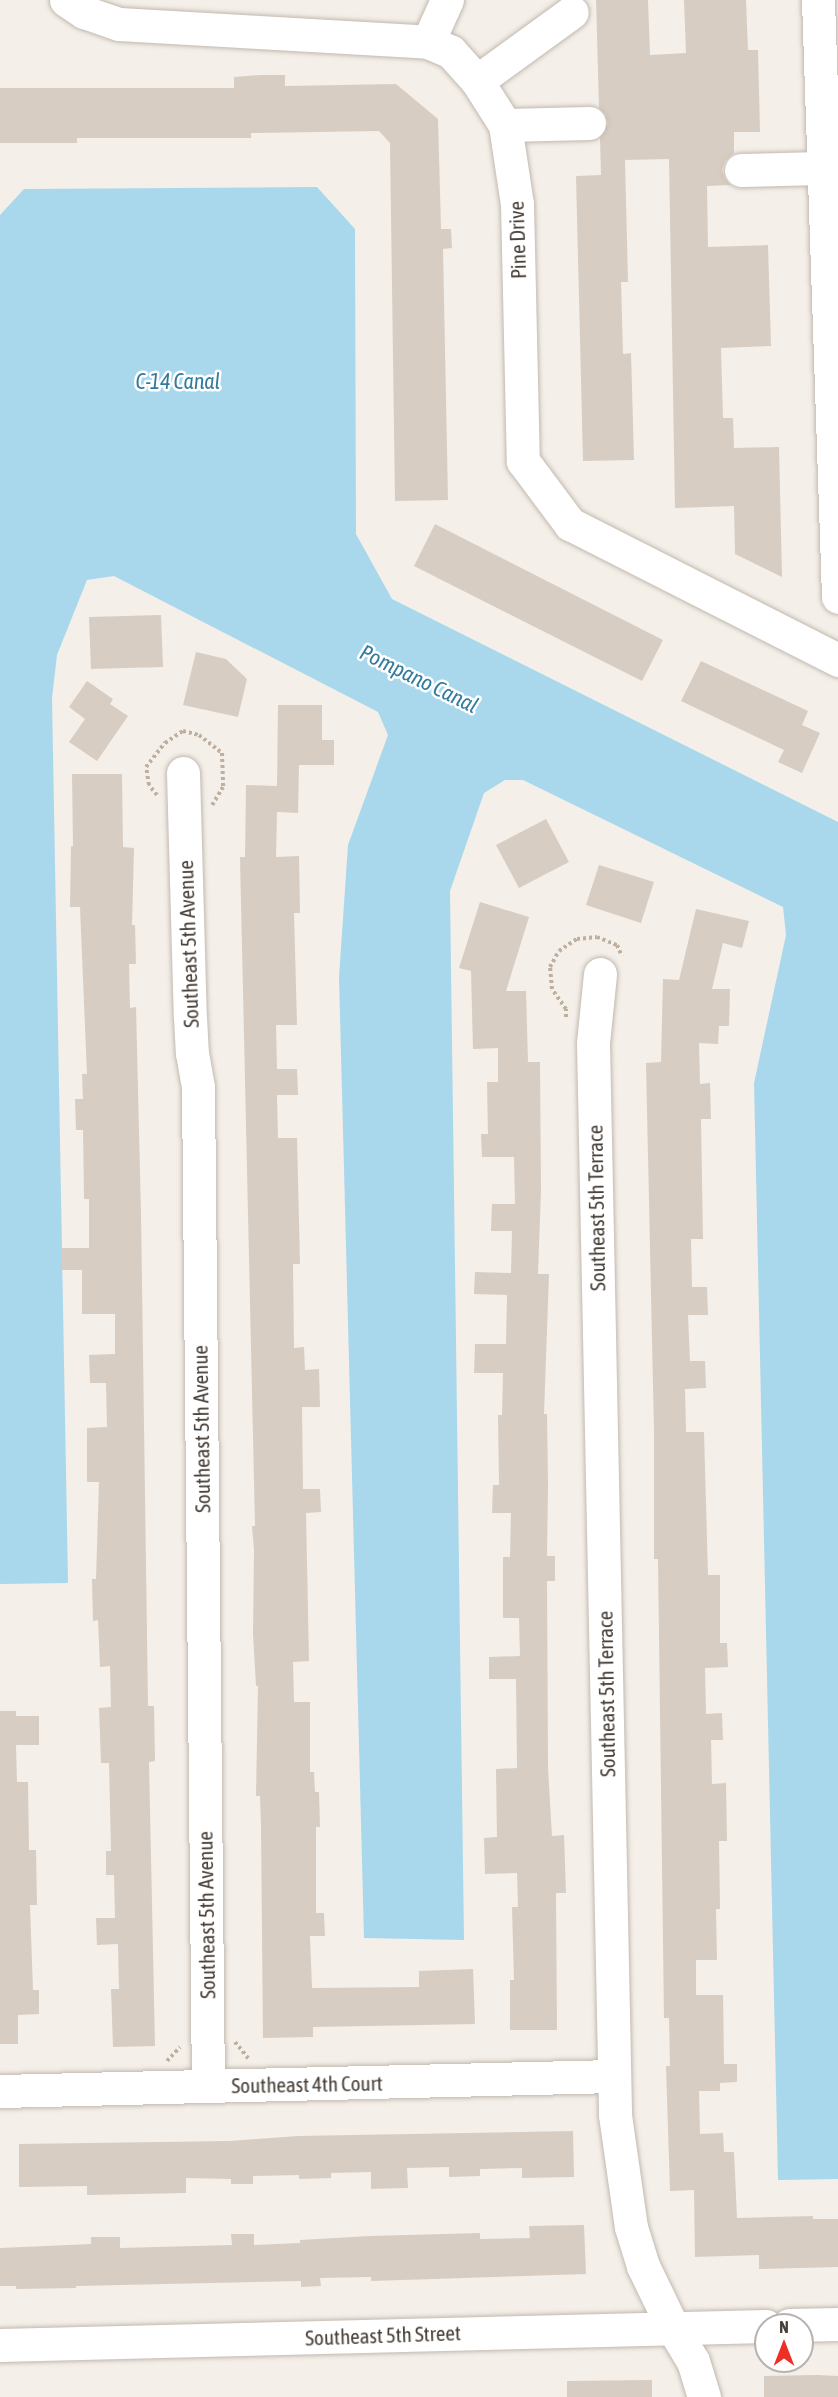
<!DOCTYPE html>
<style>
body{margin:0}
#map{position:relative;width:838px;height:2397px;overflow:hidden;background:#f4efe9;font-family:"Asap Condensed",sans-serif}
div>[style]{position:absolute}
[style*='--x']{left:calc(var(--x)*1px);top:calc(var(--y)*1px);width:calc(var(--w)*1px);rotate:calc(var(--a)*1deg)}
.water>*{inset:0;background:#a9d8ec}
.building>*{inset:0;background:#d8cdc2}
.path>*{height:4px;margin-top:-2px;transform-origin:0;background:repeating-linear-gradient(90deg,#bfb09e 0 3px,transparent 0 6px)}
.roads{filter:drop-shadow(0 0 2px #c2b9af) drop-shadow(0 0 2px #c2b9af)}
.minor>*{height:33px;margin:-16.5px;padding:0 16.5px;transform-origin:16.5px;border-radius:16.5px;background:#fff}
span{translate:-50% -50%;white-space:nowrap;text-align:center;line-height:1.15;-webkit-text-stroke:5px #fff;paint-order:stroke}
.street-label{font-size:21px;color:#473f38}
.water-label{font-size:22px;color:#337b9d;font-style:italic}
.north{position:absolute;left:754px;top:2313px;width:60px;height:60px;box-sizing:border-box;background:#fff;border:2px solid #b5b2af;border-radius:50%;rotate:0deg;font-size:16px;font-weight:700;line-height:24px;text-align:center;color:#473f38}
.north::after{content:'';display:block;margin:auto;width:21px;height:27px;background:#ed3027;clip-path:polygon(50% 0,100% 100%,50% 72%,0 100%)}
</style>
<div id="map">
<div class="water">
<div style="clip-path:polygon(317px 187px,355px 229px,356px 534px,392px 599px,838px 822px,838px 2179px,778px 2180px,754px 1083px,786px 935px,783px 907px,523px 780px,505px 780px,484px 793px,450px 891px,464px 1940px,364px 1938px,339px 977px,348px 845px,388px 735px,378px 712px,114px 576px,87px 580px,57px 655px,52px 698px,68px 1583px,0 1584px,0 215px,24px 189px)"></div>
</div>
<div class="building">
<div style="clip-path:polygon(596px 0,648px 0,650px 55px,686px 53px,684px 0,746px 0,748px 50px,758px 50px,760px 132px,734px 132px,734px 153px,725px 161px,722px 170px,725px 179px,731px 185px,707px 186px,708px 247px,768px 245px,771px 346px,721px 348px,723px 418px,733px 418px,734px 448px,779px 447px,782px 577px,735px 554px,734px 506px,675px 508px,669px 159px,625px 160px,628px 282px,621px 282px,623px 354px,631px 353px,634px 460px,583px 461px,576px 176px,601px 175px,600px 138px,608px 123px,605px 114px,599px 108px)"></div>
<div style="clip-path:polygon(261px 75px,285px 75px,285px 86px,396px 84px,438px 119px,441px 229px,451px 229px,452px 248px,443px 249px,448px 500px,395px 501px,390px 143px,379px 131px,251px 133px,251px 138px,77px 138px,77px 143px,0 143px,0 88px,234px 88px,234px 77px)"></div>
<div style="clip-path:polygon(435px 524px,663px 640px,642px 681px,414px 566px)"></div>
<div style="clip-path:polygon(161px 615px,163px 667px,91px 669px,89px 617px)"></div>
<div style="clip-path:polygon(196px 652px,226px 659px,247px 679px,238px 717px,183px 705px)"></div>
<div style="clip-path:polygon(701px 661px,808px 711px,802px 725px,820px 733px,802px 773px,778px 762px,784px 750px,681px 701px)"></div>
<div style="clip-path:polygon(87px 681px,113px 699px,110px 704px,128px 716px,97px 761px,69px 742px,85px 719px,69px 707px)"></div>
<div style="clip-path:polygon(278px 705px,322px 705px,322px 740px,334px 740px,334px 765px,299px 765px,298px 813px,277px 812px,276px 857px,299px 856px,300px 913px,294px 913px,297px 1025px,276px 1025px,277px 1069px,297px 1069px,298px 1095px,277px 1095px,278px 1138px,297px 1138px,300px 1264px,293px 1264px,294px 1348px,304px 1347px,305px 1370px,319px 1369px,320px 1407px,302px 1407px,303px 1489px,320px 1489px,321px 1512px,306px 1513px,309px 1661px,293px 1662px,294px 1702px,310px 1702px,310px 1772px,314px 1772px,315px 1792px,319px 1792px,320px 1827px,316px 1827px,316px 1913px,324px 1913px,325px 1936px,310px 1936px,312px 1988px,419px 1987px,419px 1971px,473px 1969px,475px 2024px,313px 2027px,313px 2037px,263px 2038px,261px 1827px,260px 1796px,256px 1796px,258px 1686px,256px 1686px,253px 1634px,254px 1550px,252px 1526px,255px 1526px,240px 857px,245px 857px,246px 785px,277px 786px)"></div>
<div style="clip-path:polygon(72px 774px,122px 774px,123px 847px,134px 848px,132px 925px,135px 925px,136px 964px,129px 964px,130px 1008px,136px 1007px,141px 1213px,148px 1706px,154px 1706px,155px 1761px,149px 1762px,155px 2046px,113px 2047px,111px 1989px,119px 1989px,118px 1944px,97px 1945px,96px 1918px,115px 1918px,114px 1875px,106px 1875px,106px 1851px,111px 1851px,109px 1763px,101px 1763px,99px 1708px,111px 1707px,110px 1666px,100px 1667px,98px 1620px,93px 1621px,92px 1579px,96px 1579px,99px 1482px,87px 1482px,87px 1428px,107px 1427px,106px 1383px,90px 1383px,89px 1355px,115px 1354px,115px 1314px,82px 1314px,82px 1270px,62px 1270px,62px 1248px,89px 1248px,89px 1199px,84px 1199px,83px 1130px,76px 1130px,75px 1099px,83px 1099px,82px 1074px,87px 1074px,80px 907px,70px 907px,71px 846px,73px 846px)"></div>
<div style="clip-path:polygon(546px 819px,569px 862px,519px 888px,496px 845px)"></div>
<div style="clip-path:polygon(599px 865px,654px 882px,641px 923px,586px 905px)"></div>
<div style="clip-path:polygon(480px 902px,529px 917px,506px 991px,526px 991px,528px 1062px,540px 1062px,541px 1190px,538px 1274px,549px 1274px,544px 1414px,547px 1414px,548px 1486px,547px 1556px,555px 1556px,555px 1581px,547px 1581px,548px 1768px,552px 1836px,564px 1835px,566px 1893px,556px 1893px,557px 2030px,510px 2030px,510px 1980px,514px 1980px,512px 1907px,518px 1907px,517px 1873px,485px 1874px,484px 1838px,497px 1837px,496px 1769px,517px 1768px,516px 1679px,489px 1679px,489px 1657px,520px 1656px,519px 1618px,503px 1618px,503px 1557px,510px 1557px,511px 1513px,492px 1513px,493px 1485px,499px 1485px,498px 1415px,502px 1415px,503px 1373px,474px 1373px,475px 1344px,506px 1344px,507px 1295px,474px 1294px,475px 1272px,511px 1273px,512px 1231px,491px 1231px,492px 1204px,515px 1204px,514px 1157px,482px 1157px,481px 1134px,488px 1134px,487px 1082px,498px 1082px,498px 1048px,473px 1049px,471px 971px,459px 968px)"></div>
<div style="clip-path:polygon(696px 909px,749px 921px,742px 948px,723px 943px,712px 989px,730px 989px,729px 1026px,719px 1026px,718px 1044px,699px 1043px,700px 1084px,710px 1083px,711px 1119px,701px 1119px,703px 1239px,691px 1239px,692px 1287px,707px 1287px,708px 1315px,688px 1315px,690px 1361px,705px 1361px,706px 1388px,685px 1389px,686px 1432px,704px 1432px,708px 1575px,720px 1575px,720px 1643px,727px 1643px,728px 1667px,705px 1668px,706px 1714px,722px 1713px,723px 1740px,711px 1740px,712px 1784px,726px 1783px,727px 1841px,719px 1841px,720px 1909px,716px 1909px,717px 1960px,696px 1960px,696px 1995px,723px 1995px,724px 2064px,737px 2064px,737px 2082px,720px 2083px,720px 2091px,699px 2091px,700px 2134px,723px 2133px,724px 2152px,734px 2152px,737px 2218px,813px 2216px,813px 2219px,838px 2219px,838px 2267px,759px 2269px,759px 2255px,695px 2257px,694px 2190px,670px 2191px,666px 2066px,670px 2066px,669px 2018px,664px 2018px,658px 1559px,654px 1559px,654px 1432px,646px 1063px,661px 1062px,663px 979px,679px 980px)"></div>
<div style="clip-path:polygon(0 1711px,16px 1711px,16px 1716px,39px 1716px,39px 1745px,16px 1745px,17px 1782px,28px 1782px,29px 1850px,36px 1850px,37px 1905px,30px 1905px,33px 1990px,39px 1990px,39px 2014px,18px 2015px,18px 2044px,0 2044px)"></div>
<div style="clip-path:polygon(573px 2131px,574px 2177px,522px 2178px,522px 2168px,480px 2169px,480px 2176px,449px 2177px,449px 2167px,407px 2168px,408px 2188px,371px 2189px,371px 2172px,331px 2173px,331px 2178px,299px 2179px,299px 2175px,253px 2176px,253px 2184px,231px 2184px,231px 2179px,186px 2178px,186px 2193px,87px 2195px,87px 2186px,19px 2187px,19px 2144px,230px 2141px,298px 2136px)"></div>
<div style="clip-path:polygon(584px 2225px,586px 2274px,371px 2281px,371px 2277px,320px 2278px,321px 2286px,301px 2287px,301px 2281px,76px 2286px,76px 2288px,16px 2289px,16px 2286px,0 2286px,0 2248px,91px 2244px,91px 2237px,120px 2237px,120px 2248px,232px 2245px,231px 2234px,254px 2234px,254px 2245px,300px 2243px,300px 2240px,370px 2236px,480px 2233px,480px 2239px,530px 2238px,529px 2226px)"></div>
<div style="clip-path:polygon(817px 2375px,838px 2376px,838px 2397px,764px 2397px,764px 2376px)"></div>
<div style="clip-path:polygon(652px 2380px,652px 2397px,567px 2397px,567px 2381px)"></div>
</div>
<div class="path">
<div style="--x:157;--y:795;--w:13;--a:-129"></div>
<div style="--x:149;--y:785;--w:18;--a:-99"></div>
<div style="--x:146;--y:767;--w:31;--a:-52"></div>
<div style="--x:165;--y:743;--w:22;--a:-34"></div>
<div style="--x:183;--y:731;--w:16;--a:14"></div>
<div style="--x:199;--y:735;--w:29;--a:38"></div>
<div style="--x:222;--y:753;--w:34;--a:88"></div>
<div style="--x:223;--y:787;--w:21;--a:121"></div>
<div style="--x:566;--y:1017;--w:8;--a:-90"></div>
<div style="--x:566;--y:1009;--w:24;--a:-125"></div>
<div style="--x:552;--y:989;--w:22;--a:-95"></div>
<div style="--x:550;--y:967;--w:18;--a:-61"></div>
<div style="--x:559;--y:951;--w:22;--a:-34"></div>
<div style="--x:577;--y:939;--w:20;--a:-6"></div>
<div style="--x:597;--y:937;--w:22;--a:22"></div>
<div style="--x:617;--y:945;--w:12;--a:66"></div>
<div style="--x:235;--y:2042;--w:22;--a:51"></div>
<div style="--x:167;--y:2061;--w:19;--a:-47"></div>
</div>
<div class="roads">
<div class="minor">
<div style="--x:66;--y:0;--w:22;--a:34"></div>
<div style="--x:84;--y:12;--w:37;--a:19"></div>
<div style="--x:119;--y:24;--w:310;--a:3.3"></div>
<div style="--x:428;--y:42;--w:25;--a:23"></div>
<div style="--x:451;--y:52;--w:39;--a:48"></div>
<div style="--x:477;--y:81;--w:52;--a:57.5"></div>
<div style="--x:505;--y:125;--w:80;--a:81.4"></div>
<div style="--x:517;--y:204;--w:257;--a:88.7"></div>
<div style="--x:523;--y:461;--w:79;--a:53.3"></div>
<div style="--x:570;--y:524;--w:301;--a:26.9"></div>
<div style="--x:818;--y:0;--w:597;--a:88.08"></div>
<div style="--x:428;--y:42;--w:46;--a:-65.7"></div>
<div style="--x:477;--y:81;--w:117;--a:-36"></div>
<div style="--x:505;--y:125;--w:84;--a:-1.4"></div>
<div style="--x:741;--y:170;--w:82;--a:-1.4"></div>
<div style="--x:183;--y:773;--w:244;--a:88.4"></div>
<div style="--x:190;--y:1017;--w:36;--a:87"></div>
<div style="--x:192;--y:1053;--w:35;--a:80"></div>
<div style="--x:198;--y:1087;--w:999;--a:89.43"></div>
<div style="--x:600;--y:974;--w:69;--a:95.8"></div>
<div style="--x:593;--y:1043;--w:1072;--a:88.82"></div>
<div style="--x:615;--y:2115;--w:113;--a:81.9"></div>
<div style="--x:631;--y:2227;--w:41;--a:72.9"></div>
<div style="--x:643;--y:2266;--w:69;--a:64.2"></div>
<div style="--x:673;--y:2328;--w:39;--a:59"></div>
<div style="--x:693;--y:2361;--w:38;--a:73"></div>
<div style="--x:0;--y:2091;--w:614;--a:-1.4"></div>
<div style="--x:789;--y:2325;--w:49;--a:-1.2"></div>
<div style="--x:0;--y:2345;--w:766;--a:-1.42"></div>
</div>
</div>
<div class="street-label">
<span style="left:517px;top:240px;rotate:-92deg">Pine Drive</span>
<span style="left:188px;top:944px;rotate:-92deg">Southeast 5th Avenue</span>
<span style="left:596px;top:1208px;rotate:-91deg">Southeast 5th Terrace</span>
<span style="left:201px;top:1429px;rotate:-91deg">Southeast 5th Avenue</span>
<span style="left:606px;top:1694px;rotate:-91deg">Southeast 5th Terrace</span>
<span style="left:206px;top:1915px;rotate:-91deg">Southeast 5th Avenue</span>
<span style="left:307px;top:2084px;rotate:-1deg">Southeast 4th Court</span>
<span style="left:383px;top:2335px;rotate:-2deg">Southeast 5th Street</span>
</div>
<div class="water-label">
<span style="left:178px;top:382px">C-14 Canal</span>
<span style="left:419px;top:679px;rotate:26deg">Pompano Canal</span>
</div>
<div class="north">N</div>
</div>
